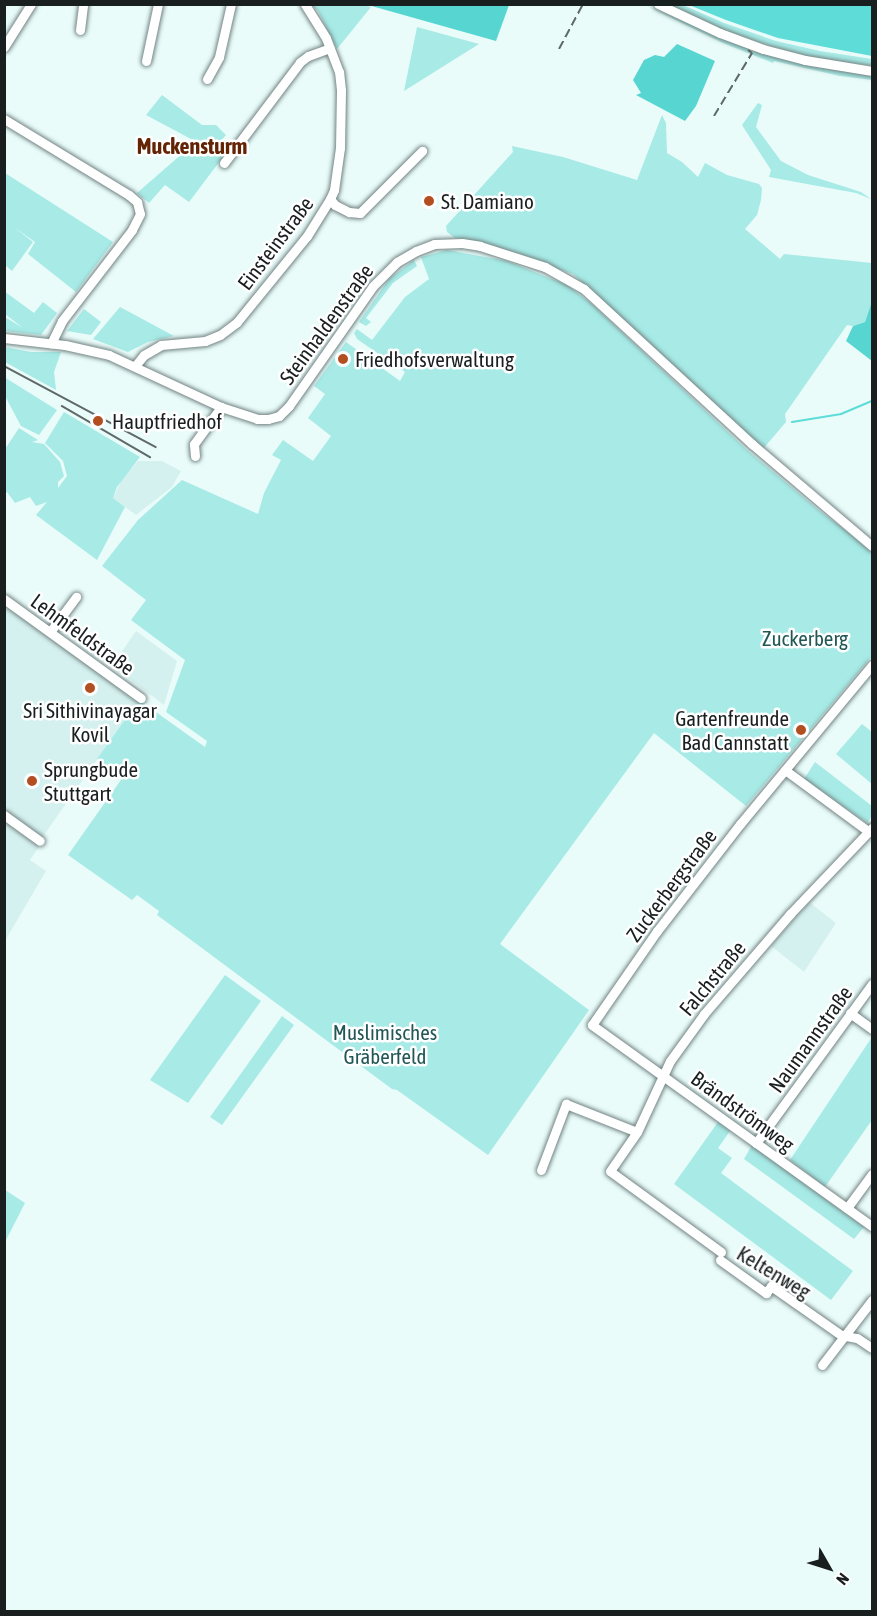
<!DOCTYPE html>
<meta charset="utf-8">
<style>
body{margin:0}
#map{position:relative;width:877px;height:1616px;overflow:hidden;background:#e9fcfa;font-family:"Asap Condensed",sans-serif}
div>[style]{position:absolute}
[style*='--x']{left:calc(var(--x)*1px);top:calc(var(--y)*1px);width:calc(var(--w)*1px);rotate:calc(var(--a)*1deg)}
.built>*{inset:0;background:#d5f1ef}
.green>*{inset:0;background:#a7eae6}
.forest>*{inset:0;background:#57d5d1}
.water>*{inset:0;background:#5edcd8}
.stream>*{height:2px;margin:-1px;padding:0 1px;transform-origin:1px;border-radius:1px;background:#5edcd8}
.roads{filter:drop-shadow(0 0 2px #728382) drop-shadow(0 0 2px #728382)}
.minor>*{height:9px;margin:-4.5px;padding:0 4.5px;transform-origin:4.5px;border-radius:4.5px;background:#fff}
.tram>*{height:1.5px;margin:-0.75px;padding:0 0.75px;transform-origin:0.75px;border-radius:0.75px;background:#5f6968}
.rail>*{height:2px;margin-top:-1px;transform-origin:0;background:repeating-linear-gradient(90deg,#5f6968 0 9px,transparent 0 13.5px)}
.dots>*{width:16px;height:16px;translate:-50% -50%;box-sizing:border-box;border:3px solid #fff;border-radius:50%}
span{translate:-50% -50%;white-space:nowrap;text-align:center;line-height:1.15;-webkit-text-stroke:5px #fff;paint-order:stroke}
.poi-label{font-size:21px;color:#191f1f}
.left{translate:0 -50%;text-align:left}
.right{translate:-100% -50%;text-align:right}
.street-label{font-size:21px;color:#191f1f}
.park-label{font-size:21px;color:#215755}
.neighbourhood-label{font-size:22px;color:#632405;font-weight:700}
.frame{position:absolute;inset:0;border:6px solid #191f1f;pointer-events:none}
.north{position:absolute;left:799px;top:1538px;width:60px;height:60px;-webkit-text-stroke:4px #fff;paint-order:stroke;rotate:129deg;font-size:16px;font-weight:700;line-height:24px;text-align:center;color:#191f1f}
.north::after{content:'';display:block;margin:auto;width:21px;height:27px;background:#191f1f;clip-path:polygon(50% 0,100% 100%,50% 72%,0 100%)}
</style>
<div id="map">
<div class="built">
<div style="clip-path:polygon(138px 461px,162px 461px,181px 471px,172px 487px,136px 515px,113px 498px,122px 479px)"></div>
<div style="clip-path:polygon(5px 605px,139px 700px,39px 842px,41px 844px,30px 860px,46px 871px,5px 941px)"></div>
<div style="clip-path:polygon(136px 631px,177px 661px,164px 705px,119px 671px,125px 663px,118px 657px)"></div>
<div style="clip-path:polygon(809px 902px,836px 923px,804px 972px,771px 946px)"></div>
</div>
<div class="green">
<div style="clip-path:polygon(364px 5px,371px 7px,337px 49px,318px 11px,312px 5px)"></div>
<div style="clip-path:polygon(645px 5px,742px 46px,800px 63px,872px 75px,872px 80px,840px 76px,774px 61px,773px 63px,723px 43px)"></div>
<div style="clip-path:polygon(674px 5px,683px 5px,724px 23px,776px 41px,820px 51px,872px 59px,872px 66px,806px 56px,764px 44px,721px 30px,673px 7px)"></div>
<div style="clip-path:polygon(417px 27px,479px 44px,404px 91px)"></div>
<div style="clip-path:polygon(162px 95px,202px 125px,216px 125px,226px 135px,218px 144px,191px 139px,146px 115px)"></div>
<div style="clip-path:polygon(758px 103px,762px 105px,756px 127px,781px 161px,808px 175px,861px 192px,871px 199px,856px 193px,769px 177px,771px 170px,742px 125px)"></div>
<div style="clip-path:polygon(662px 115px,666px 123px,667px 153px,682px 162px,698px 177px,705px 163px,727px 175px,759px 184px,762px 188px,761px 200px,757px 215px,745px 229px,780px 259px,784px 254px,872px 263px,872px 301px,865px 322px,853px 326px,847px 325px,785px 414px,786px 422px,763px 449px,573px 274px,489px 245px,455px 238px,447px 232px,446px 226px,513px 152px,512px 146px,563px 157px,637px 180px)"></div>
<div style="clip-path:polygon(192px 145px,226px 153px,189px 202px,165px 185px,149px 203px,137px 193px)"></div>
<div style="clip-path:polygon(5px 173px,113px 242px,76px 292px,28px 254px,35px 242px,14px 227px,33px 242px,12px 271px,5px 265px)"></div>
<div style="clip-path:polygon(447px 250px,507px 261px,567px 285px,593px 305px,747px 450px,821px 512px,872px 550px,872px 656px,746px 806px,654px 733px,500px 944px,589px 1010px,488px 1155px,397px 1090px,392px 1089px,183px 934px,157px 915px,159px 911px,137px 895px,132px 900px,68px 855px,123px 777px,97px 759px,139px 700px,205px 747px,207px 741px,166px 712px,185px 660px,131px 620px,146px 600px,102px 566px,138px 520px,182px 480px,258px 514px,264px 493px,281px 460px,272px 455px,283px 440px,313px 461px,331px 436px,308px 418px,325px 394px,314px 386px,346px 342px,400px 381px,405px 372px,357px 339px,354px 333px,357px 329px,372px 340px,405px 297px,429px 279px,421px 257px)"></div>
<div style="clip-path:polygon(414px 260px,417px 266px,393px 283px,366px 318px,371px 322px,366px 326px,359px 322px,389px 279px)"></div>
<div style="clip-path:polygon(4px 291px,34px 313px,43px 302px,57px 313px,41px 335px,5px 331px,5px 317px,23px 328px,5px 314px)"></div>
<div style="clip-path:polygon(120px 307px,174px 336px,148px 342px,128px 352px,93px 339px)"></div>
<div style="clip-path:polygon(84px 309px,101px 322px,91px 335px,67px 331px)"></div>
<div style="clip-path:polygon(5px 347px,31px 352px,61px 352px,54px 372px,56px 390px,5px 362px)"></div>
<div style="clip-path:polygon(4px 377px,57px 410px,39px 435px,21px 426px,5px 396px)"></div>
<div style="clip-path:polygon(64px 412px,140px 457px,117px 487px,113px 498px,125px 507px,97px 560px,36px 515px,47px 502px,36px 506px,30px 497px,15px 503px,7px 492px,5px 493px,5px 449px,19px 428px,38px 440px,32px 442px,44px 444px,60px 462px,64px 476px,58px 482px,58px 488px,67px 476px,63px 461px,45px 443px)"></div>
<div style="clip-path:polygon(862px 724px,872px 732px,872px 784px,836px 754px)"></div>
<div style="clip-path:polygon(815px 762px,872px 806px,872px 816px,867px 823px,804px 779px)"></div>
<div style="clip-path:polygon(225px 975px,261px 1001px,188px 1103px,150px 1080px)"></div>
<div style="clip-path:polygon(282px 1016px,294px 1025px,222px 1125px,210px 1117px)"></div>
<div style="clip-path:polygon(872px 1037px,872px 1120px,825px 1187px,790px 1160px)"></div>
<div style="clip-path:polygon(718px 1122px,730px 1131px,718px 1148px,732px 1158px,721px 1173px,853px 1271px,831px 1300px,674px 1184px)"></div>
<div style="clip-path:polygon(752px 1145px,864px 1227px,854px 1239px,744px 1159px)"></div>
<div style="clip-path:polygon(5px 1190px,25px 1203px,5px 1242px)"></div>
</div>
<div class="forest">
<div style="clip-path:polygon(368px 5px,509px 5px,496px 41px)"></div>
<div style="clip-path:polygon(677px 44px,715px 61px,696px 106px,685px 121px,636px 95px,641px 93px,633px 80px,644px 60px,655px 55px,664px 57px)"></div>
<div style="clip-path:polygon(872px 301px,872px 361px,846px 341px,853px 326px,865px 322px)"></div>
</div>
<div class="water">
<div style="clip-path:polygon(689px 5px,872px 5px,872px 56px,778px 38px,726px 20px)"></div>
</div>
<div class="stream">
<div style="--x:792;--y:422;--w:50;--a:-9.3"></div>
<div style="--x:841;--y:414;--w:34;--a:-23"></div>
</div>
<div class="roads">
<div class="minor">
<div style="--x:658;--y:4;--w:68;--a:25.1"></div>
<div style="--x:720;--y:33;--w:46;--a:20.4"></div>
<div style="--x:763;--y:49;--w:43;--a:14.7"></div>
<div style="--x:805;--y:60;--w:68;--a:9.3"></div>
<div style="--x:80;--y:30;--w:26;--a:-83"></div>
<div style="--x:4;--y:47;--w:51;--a:-57.9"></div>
<div style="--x:146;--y:61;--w:58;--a:-78.1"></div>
<div style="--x:207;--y:79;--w:25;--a:-61"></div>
<div style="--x:219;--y:57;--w:54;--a:-77.2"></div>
<div style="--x:4;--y:119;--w:146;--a:31.3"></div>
<div style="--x:129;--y:195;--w:11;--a:41"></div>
<div style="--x:137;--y:202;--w:12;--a:76"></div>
<div style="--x:140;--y:214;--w:18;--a:117"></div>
<div style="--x:132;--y:230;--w:115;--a:127.6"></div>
<div style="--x:62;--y:321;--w:25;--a:116"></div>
<div style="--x:224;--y:163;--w:126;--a:-53"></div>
<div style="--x:300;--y:62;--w:10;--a:-37"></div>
<div style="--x:308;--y:56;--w:23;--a:-20"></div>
<div style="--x:330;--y:199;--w:8;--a:50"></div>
<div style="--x:335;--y:205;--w:16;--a:27"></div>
<div style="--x:349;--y:212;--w:11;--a:5"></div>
<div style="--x:360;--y:213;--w:88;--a:-45"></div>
<div style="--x:4;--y:338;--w:61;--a:6.5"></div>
<div style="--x:65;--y:345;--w:45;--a:12.8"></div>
<div style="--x:109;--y:355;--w:123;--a:24.9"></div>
<div style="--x:221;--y:407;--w:38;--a:18"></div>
<div style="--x:257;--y:419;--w:11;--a:0"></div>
<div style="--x:268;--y:419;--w:11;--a:-15"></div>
<div style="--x:279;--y:416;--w:14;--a:-45"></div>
<div style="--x:289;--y:406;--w:146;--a:-55"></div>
<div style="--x:373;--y:286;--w:34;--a:-45"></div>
<div style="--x:397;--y:262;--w:22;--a:-30"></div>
<div style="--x:416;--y:251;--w:19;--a:-21"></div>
<div style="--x:434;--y:244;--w:28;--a:-2"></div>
<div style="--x:462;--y:243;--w:18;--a:9"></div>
<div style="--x:480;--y:246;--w:68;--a:17.9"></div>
<div style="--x:545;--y:267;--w:45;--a:29.4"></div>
<div style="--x:584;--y:289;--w:229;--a:42.7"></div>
<div style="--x:752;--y:444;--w:157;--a:40.4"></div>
<div style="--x:135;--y:366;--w:14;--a:-51"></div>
<div style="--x:144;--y:355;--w:20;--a:-30"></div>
<div style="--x:161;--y:345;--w:44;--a:-5.2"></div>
<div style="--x:205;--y:341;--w:16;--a:-22"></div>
<div style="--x:220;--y:335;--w:21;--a:-37"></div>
<div style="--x:237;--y:322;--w:111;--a:-50.9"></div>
<div style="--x:307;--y:236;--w:44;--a:-58.1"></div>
<div style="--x:330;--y:199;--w:10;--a:-66"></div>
<div style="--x:334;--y:190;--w:42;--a:-81.9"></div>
<div style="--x:340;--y:148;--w:58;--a:-89"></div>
<div style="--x:341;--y:90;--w:18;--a:-96"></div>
<div style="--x:339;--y:72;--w:36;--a:-111"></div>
<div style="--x:326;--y:38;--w:40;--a:-122"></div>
<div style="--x:195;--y:456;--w:12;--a:-95"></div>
<div style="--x:194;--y:444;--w:46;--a:-53.9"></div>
<div style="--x:4;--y:599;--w:169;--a:35.9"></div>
<div style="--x:50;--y:632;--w:44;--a:-53.4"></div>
<div style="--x:872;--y:665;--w:207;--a:129.7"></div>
<div style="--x:740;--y:824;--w:135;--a:127.8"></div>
<div style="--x:657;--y:931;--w:114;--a:124.7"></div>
<div style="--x:592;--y:1025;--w:345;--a:35.7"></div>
<div style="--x:785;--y:770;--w:104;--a:36.4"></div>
<div style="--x:4;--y:815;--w:44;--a:35.8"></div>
<div style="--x:850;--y:1013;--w:27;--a:36"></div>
<div style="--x:756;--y:1143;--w:197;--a:-53.9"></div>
<div style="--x:541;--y:1170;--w:71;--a:-69.3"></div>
<div style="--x:566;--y:1104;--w:76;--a:21.5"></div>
<div style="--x:847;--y:1208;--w:42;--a:-53.7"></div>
<div style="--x:721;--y:1252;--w:137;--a:-143.9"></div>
<div style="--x:610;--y:1171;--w:47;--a:-55.3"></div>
<div style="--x:637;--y:1132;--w:78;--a:-65.1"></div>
<div style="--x:670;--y:1061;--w:58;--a:-54.1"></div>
<div style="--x:704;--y:1014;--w:132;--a:-49.3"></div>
<div style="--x:790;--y:914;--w:119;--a:-46.4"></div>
<div style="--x:720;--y:1260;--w:57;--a:35.7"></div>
<div style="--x:766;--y:1293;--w:9;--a:-54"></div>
<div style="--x:771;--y:1286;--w:85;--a:35"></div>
<div style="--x:841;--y:1335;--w:16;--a:11"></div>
<div style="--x:857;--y:1338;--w:18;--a:34"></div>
<div style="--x:822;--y:1365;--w:82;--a:-52.4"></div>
</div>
</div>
<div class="tram">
<div style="--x:4;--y:366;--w:172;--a:28.1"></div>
<div style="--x:62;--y:406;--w:102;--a:30.1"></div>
</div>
<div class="rail">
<div style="--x:559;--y:49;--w:51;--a:-61.9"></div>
<div style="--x:714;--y:116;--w:74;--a:-58.9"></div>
<div style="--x:752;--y:53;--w:5;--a:-143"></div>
</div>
<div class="dots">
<div style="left:429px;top:201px;background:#b34e20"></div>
<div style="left:343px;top:359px;background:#b34e20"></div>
<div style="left:98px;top:421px;background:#b34e20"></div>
<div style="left:90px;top:688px;background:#b34e20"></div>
<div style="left:801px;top:730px;background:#b34e20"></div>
<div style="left:32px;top:781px;background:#b34e20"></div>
</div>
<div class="poi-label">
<span class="left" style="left:441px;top:201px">St. Damiano</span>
<span class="left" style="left:355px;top:359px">Friedhofsverwaltung</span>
<span class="left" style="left:112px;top:421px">Hauptfriedhof</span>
<span style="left:90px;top:722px">Sri Sithivinayagar<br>Kovil</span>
<span class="right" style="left:789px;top:730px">Gartenfreunde<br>Bad Cannstatt</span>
<span class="left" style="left:44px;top:781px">Sprungbude<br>Stuttgart</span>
</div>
<div class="street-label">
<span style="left:275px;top:243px;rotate:-53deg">Einsteinstraße</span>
<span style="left:326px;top:324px;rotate:-54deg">Steinhaldenstraße</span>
<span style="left:83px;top:634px;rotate:36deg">Lehmfeldstraße</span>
<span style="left:671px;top:885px;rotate:-53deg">Zuckerbergstraße</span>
<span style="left:712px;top:978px;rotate:-50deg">Falchstraße</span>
<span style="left:810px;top:1039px;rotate:-54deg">Naumannstraße</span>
<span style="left:743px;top:1111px;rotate:36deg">Brändströmweg</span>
<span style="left:774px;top:1272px;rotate:31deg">Keltenweg</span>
</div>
<div class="park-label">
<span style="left:805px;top:638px">Zuckerberg</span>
<span style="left:385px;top:1044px">Muslimisches<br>Gräberfeld</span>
</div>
<div class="neighbourhood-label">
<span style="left:192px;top:147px">Muckensturm</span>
</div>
<div class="frame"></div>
<div class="north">N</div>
</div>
